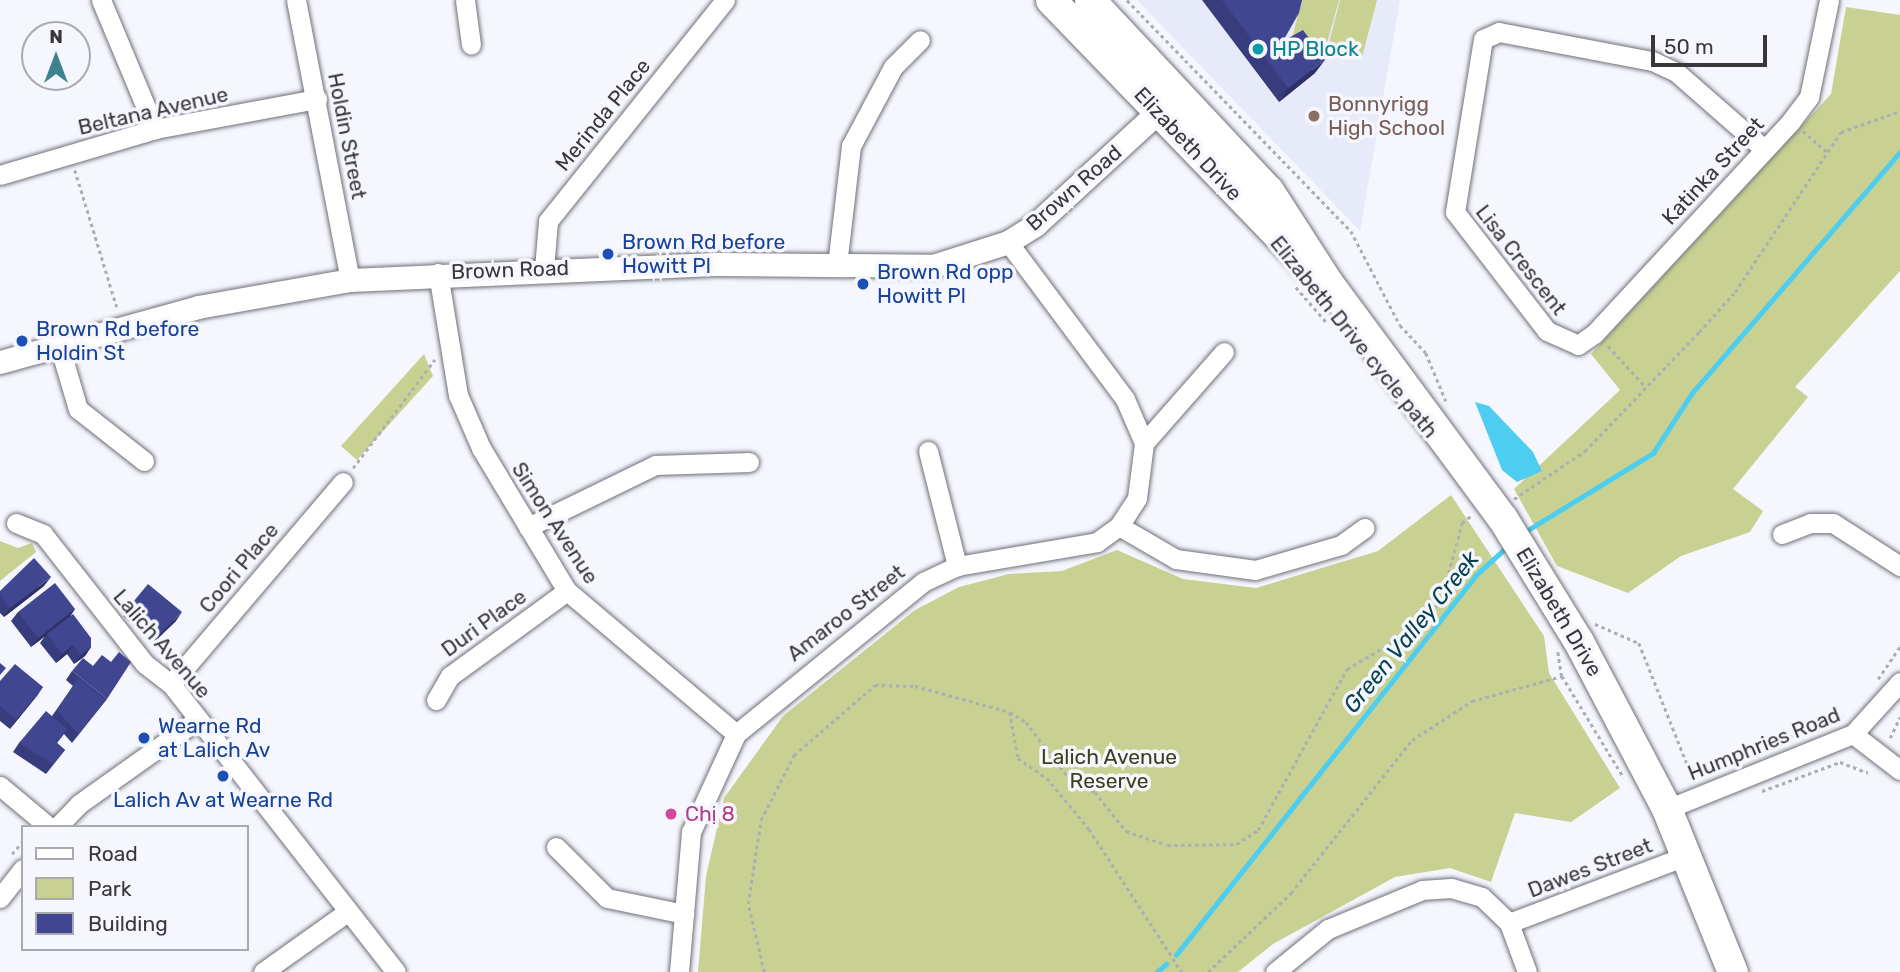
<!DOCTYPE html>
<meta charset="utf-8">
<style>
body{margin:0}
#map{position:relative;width:1900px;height:972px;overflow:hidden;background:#f5f6fe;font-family:Rubik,sans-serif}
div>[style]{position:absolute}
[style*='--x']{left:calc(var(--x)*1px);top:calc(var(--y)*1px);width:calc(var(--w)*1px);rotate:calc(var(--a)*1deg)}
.built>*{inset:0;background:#e7eaf9}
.green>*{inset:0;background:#c8d192}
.water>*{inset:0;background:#4dcdef}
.stream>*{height:4.5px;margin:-2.25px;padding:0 2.25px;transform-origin:2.25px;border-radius:2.25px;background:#4dcdef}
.path>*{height:2.5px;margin-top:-1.25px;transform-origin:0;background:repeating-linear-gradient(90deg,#adaeb4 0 3.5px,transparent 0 7px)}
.roads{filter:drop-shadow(0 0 2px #6f7077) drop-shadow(0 0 2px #6f7077)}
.minor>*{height:19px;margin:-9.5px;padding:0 9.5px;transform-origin:9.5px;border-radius:9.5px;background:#fff}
.tertiary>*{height:23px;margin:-11.5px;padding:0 11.5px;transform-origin:11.5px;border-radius:11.5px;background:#fff}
.primary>*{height:30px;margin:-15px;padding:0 15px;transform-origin:15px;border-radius:15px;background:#fff}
.wall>*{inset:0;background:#373c7c}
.shaded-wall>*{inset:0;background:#2d3165}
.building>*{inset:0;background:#404690}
.dots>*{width:19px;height:19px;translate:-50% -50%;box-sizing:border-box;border:4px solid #f5f6fe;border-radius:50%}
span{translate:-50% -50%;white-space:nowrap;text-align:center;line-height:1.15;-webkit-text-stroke:7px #f5f6fe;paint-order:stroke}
.culture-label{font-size:21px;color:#0d838f}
.left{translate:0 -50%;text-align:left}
.education-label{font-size:21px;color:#785e54}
.street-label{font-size:21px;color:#38383b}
.transit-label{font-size:21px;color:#164399}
.park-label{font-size:21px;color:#3b3f18}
.hotel-label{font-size:21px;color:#b23c85}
.water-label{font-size:23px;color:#06414f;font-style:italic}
.legend{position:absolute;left:21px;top:825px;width:228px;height:126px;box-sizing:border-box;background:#f5f6fe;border:2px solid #a9aab0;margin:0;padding:9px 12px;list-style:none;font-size:21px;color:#38383b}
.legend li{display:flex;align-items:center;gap:14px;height:35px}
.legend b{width:35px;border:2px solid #a9aab0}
.north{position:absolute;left:21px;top:21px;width:70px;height:70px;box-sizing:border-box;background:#f5f6fe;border:2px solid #a9aab0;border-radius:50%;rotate:0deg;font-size:19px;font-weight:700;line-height:28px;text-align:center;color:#38383b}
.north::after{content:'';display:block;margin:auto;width:24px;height:32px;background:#3d838d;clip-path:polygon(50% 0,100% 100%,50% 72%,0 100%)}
.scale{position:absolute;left:1651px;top:35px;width:116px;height:32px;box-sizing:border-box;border:4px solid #38383b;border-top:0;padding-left:9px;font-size:21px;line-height:24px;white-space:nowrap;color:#38383b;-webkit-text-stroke:5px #f5f6fe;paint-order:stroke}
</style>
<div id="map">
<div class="built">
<div style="clip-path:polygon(1137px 0,1400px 0,1360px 231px)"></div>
</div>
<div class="green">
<div style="clip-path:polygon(1302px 0,1339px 0,1326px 47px,1292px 38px)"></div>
<div style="clip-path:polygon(1340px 0,1377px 0,1362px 57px,1328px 47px)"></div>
<div style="clip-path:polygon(1846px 7px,1900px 15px,1900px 271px,1795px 387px,1808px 397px,1733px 489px,1763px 511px,1750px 532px,1681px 556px,1628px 593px,1557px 566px,1514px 489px,1620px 390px,1591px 354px,1831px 94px)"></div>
<div style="clip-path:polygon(424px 354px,433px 376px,357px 460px,341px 446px)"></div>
<div style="clip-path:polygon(1451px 495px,1544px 636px,1549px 673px,1620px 788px,1571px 822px,1515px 813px,1491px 882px,1450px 868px,1395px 877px,1273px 944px,1238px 972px,698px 972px,706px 876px,724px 798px,783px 716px,915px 610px,959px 587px,1009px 574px,1062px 571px,1117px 550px,1183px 579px,1256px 588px,1378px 551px)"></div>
<div style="clip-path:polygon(0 541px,18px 548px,32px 543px,36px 552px,0 581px)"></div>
</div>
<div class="water">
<div style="clip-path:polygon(1475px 402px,1489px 406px,1533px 452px,1542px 471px,1517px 482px,1502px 470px)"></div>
</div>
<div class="stream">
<div style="--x:1523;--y:533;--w:153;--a:-31.6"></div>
<div style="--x:1653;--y:453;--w:72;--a:-57"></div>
<div style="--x:1692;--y:393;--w:318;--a:-49.2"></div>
<div style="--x:1176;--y:955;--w:484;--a:-51.7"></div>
<div style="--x:1476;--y:575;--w:43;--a:-42.2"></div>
<div style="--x:1157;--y:972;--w:12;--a:-42"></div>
</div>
<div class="path">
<div style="--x:1127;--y:0;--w:322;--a:45.9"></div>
<div style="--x:1351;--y:231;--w:106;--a:62.5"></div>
<div style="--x:1400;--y:325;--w:38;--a:47"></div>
<div style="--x:1426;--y:353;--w:52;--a:67.4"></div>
<div style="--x:1803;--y:131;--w:32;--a:41"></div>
<div style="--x:75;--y:170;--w:143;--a:73"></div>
<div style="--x:1296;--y:287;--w:49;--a:49.1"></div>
<div style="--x:1608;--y:346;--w:56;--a:47.2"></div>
<div style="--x:353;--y:468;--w:136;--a:-53"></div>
<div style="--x:1514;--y:499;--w:86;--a:-34.1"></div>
<div style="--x:1585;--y:451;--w:165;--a:-46.2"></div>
<div style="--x:1699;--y:332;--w:54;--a:-48"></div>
<div style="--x:1735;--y:292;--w:192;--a:-56.5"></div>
<div style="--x:1841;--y:132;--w:63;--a:-19.6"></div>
<div style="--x:1595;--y:624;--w:48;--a:23.4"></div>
<div style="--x:1639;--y:643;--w:141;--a:68.3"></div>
<div style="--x:1691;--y:774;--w:162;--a:-20.6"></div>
<div style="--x:1558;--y:652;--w:24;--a:81"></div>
<div style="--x:1562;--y:676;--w:119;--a:58.7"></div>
<div style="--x:1878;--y:679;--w:40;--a:-56"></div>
<div style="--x:1010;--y:712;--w:47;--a:80.1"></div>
<div style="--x:1018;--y:758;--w:35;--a:35"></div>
<div style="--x:1047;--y:778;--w:66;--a:50.5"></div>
<div style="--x:1089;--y:829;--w:171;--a:57"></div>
<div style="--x:1890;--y:738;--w:23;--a:-65"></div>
<div style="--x:1762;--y:791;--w:83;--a:-20.4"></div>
<div style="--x:1840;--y:762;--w:30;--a:21"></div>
<div style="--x:12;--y:854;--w:17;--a:-50"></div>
<div style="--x:764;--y:972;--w:70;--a:-103.2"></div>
<div style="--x:748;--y:904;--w:85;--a:-81.2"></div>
<div style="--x:761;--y:820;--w:73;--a:-63.1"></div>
<div style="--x:794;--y:755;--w:107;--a:-40.8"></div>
<div style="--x:875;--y:685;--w:40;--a:1.4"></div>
<div style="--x:915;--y:686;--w:98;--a:15.3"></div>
<div style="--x:1010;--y:712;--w:19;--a:32"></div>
<div style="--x:1026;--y:722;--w:76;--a:52.5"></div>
<div style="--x:1072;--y:782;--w:25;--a:23"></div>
<div style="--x:1095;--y:792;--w:50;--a:51.5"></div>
<div style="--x:1126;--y:831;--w:43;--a:18.9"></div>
<div style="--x:1167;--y:845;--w:69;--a:-0.8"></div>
<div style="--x:1236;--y:844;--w:26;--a:-32"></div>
<div style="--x:1258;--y:830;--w:184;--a:-61.1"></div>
<div style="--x:1347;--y:669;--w:88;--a:-30.6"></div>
<div style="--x:1423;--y:624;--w:30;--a:-53"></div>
<div style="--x:1441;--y:600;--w:80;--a:-74.7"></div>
<div style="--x:1462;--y:523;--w:13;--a:-39"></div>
<div style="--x:1208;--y:972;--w:115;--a:-43.6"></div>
<div style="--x:1291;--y:893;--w:195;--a:-51.7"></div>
<div style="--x:1412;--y:740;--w:72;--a:-33"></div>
<div style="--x:1472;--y:701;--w:93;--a:-15.5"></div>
</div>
<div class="roads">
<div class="minor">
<div style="--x:101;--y:0;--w:140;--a:67.3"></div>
<div style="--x:296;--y:0;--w:285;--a:79.1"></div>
<div style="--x:465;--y:0;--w:45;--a:82.4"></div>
<div style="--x:1764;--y:149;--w:117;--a:-138.8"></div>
<div style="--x:1676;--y:72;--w:26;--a:-155"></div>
<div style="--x:1652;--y:61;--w:156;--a:-169.3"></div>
<div style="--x:1499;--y:32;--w:17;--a:156"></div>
<div style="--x:1483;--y:39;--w:175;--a:99.2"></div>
<div style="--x:1455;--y:212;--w:150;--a:52.3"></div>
<div style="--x:1547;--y:331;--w:34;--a:24"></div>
<div style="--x:1578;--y:345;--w:19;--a:-35"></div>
<div style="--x:1594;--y:334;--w:290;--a:-47.2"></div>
<div style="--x:1791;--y:121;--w:30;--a:-53"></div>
<div style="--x:1809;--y:97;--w:99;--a:-78.3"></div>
<div style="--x:0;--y:175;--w:162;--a:-16.5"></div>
<div style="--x:155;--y:129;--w:165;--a:-10.5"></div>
<div style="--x:837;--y:265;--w:120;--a:-83.3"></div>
<div style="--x:851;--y:146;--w:89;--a:-62"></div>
<div style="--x:893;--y:67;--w:38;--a:-45"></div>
<div style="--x:544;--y:269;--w:48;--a:-85.2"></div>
<div style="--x:548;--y:221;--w:283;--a:-51.3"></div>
<div style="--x:438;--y:273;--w:124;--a:80.7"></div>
<div style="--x:458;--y:395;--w:58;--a:66.5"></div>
<div style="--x:481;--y:448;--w:167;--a:59"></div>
<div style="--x:567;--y:591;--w:221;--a:40.2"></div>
<div style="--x:59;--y:345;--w:67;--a:73.5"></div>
<div style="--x:78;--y:409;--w:84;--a:38.2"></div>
<div style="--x:1144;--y:443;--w:121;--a:-48.7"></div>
<div style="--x:928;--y:451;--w:119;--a:75.8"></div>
<div style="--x:16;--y:523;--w:29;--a:22"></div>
<div style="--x:43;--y:534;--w:165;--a:51.9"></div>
<div style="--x:145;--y:664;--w:33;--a:38"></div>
<div style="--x:171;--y:684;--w:365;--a:52"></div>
<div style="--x:1119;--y:526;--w:66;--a:30.1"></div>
<div style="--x:1176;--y:559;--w:80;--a:7.9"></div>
<div style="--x:1255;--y:570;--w:90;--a:-16.2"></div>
<div style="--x:1341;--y:545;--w:29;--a:-36"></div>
<div style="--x:528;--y:527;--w:141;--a:-26"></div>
<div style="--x:655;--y:465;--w:94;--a:-1.8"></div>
<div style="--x:1782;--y:534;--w:30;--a:-21"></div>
<div style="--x:1810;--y:523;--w:23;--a:0"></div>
<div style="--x:1833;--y:523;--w:80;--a:32.7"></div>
<div style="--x:171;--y:684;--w:265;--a:-49.6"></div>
<div style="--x:436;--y:700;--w:28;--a:-60"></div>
<div style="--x:450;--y:676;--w:145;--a:-36"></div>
<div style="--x:1853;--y:734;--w:59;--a:37.5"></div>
<div style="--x:0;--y:786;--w:64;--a:39.9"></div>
<div style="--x:1667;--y:809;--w:201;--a:-22"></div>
<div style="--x:1853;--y:734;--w:70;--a:-47.9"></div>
<div style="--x:57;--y:827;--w:32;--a:-46"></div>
<div style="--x:79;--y:804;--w:145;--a:-35.4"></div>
<div style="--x:556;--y:847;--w:72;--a:45"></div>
<div style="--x:607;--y:898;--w:79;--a:11.7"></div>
<div style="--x:0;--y:898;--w:37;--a:-52"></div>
<div style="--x:1509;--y:923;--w:191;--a:-20.8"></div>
<div style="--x:263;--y:972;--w:103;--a:-35.5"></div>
<div style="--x:679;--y:972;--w:141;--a:-85.1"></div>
<div style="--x:691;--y:832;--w:108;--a:-65.3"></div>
<div style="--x:736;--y:734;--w:241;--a:-39.1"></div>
<div style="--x:923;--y:582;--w:38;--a:-25"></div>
<div style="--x:957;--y:566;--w:142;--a:-9.7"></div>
<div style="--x:1097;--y:542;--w:27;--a:-36"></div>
<div style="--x:1119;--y:526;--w:33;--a:-57"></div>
<div style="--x:1137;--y:498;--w:55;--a:-82.7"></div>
<div style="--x:1144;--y:443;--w:48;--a:-113.4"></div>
<div style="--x:1125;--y:399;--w:196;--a:-126.7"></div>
<div style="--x:1275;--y:972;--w:68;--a:-39.1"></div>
<div style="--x:1328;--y:929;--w:102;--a:-22.5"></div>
<div style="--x:1422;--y:890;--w:29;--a:-4"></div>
<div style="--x:1451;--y:888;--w:32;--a:16"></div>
<div style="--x:1482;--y:897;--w:37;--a:44"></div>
<div style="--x:1509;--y:923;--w:52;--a:69.8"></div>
</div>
<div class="tertiary">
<div style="--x:0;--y:362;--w:205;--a:-15.5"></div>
<div style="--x:198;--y:307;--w:154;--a:-10.1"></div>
<div style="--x:350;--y:280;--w:370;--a:-2.5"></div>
<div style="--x:720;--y:264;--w:213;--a:0.5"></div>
<div style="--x:933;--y:266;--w:79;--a:-17.7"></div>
<div style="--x:1008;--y:242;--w:32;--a:-32"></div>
<div style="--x:1035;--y:225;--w:185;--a:-42.6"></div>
</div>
<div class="primary">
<div style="--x:1051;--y:0;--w:373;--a:46"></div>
<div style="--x:1090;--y:0;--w:262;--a:46.9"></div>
<div style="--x:1269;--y:191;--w:111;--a:57.2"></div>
<div style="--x:1329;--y:284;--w:292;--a:53.5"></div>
<div style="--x:1503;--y:519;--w:145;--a:58.3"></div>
<div style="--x:1579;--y:642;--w:189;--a:62.2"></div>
<div style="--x:1667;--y:809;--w:176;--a:68"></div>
</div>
</div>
<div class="wall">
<div style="clip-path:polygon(1202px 0,1302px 0,1283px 41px,1315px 73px,1279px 102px)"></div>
<div style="clip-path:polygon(44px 586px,4px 617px,0 613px,0 591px)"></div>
<div style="clip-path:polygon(129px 607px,176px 621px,154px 642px,123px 616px)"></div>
<div style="clip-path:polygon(75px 609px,70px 616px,91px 647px,85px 656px,74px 664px,67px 654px,56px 663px,40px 643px,45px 636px,31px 647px,11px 621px,18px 612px)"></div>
<div style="clip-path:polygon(72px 671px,107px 699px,72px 743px,64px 734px,57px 743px,65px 750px,46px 774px,13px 752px,19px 743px,52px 716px,73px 686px,66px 680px)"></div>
<div style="clip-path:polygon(0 681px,43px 687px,10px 729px,0 721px)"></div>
</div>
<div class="shaded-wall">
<div style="clip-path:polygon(1325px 60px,1315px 73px,1279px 102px,1288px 88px)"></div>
<div style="clip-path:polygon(51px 577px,44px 586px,4px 617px,10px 608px)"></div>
<div style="clip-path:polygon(75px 609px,69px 618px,31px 647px,38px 638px)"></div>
<div style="clip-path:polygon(182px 612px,176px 621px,154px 642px,161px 633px)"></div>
<div style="clip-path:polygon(73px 645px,67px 654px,56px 663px,62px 654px)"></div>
<div style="clip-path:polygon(91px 647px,85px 656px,74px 664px,81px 655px)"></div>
<div style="clip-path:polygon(43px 687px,37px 696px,10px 729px,16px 720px)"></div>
</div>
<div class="building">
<div style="clip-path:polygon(1222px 0,1302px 0,1299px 13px,1283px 41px,1303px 30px,1325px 60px,1288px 88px)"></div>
<div style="clip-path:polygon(34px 558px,51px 577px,10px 608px,0 595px,0 591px)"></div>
<div style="clip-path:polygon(55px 583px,75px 609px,38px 638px,18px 612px)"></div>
<div style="clip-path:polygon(148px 584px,182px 612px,161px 633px,129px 607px)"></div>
<div style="clip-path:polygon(73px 614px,91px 638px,91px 647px,81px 655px,73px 645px,62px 654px,47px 634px)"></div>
<div style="clip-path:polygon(119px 652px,131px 662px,107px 699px,72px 671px,83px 658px,93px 666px,102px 655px,111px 662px)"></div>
<div style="clip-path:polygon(0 663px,6px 668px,0 675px)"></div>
<div style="clip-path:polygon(15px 664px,43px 687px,16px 720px,0 706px,0 681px)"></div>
<div style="clip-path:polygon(78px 678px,106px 700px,78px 734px,57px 710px)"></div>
<div style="clip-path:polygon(46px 711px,67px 729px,56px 742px,65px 750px,53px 764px,19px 743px)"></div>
</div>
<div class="dots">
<div style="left:1258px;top:49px;background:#0f9aa8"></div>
<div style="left:1314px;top:116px;background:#8d6e63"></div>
<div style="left:608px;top:254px;background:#1a4fb4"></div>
<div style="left:863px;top:284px;background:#1a4fb4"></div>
<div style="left:22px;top:341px;background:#1a4fb4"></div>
<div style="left:144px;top:738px;background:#1a4fb4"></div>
<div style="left:223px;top:776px;background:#1a4fb4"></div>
<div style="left:671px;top:814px;background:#d1479c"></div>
</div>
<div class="culture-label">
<span class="left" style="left:1272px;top:49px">HP Block</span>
</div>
<div class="education-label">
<span class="left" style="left:1328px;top:116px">Bonnyrigg<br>High School</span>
</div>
<div class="street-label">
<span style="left:153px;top:111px;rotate:-13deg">Beltana Avenue</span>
<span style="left:603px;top:115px;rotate:-51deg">Merinda Place</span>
<span style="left:347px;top:136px;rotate:79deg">Holdin Street</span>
<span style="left:1188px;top:144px;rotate:47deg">Elizabeth Drive</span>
<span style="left:1713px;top:171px;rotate:-47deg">Katinka Street</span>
<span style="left:1074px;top:188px;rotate:-41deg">Brown Road</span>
<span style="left:1521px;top:260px;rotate:52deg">Lisa Crescent</span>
<span style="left:510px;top:270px;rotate:-2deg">Brown Road</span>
<span style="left:1354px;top:337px;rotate:51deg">Elizabeth Drive cycle path</span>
<span style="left:555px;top:523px;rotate:57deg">Simon Avenue</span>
<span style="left:239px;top:568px;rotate:-50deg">Coori Place</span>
<span style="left:1559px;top:612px;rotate:59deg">Elizabeth Drive</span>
<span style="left:846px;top:613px;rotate:-38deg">Amaroo Street</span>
<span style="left:484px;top:623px;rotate:-36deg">Duri Place</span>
<span style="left:162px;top:644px;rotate:49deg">Lalich Avenue</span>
<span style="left:1764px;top:744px;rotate:-22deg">Humphries Road</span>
<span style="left:1590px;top:868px;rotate:-21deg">Dawes Street</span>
</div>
<div class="transit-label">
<span class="left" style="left:622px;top:254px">Brown Rd before<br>Howitt Pl</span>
<span class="left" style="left:877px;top:284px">Brown Rd opp<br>Howitt Pl</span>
<span class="left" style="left:36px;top:341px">Brown Rd before<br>Holdin St</span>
<span class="left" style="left:158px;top:738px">Wearne Rd<br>at Lalich Av</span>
<span style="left:223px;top:800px">Lalich Av at Wearne Rd</span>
</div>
<div class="park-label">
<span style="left:1109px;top:769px">Lalich Avenue<br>Reserve</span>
</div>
<div class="hotel-label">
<span class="left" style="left:685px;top:814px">Chị 8</span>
</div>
<div class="water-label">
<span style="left:1411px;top:632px;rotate:-51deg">Green Valley Creek</span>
</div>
<ul class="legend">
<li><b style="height:9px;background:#fff"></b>Road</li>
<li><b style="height:19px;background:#c8d192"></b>Park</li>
<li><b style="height:19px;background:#404690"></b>Building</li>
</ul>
<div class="north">N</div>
<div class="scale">50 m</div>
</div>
